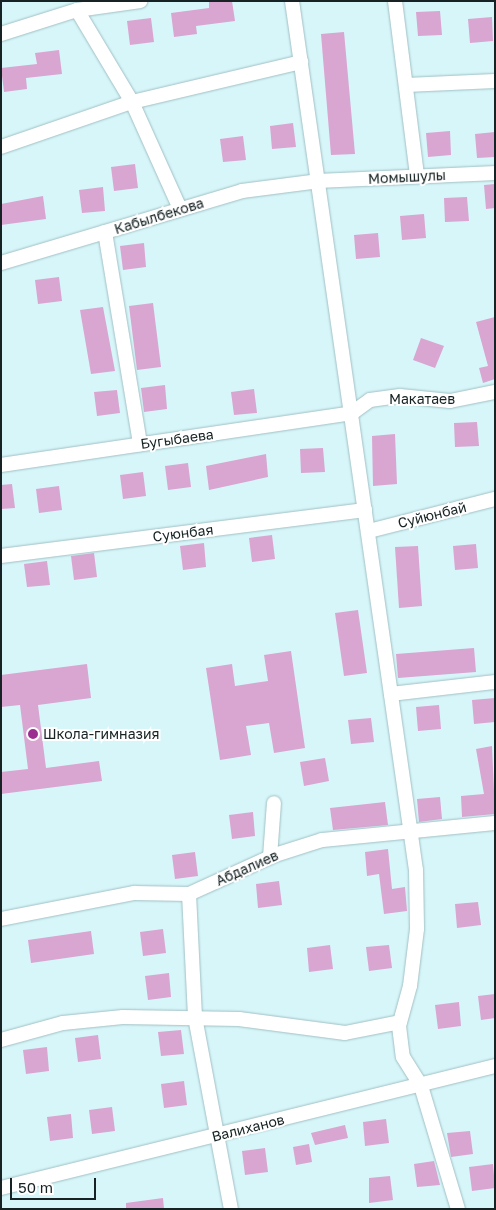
<!DOCTYPE html>
<meta charset="utf-8">
<style>
body{margin:0}
#map{position:relative;width:496px;height:1210px;overflow:hidden;background:#d7f6fa;font-family:"Golos Text",sans-serif}
div>[style]{position:absolute}
[style*='--x']{left:calc(var(--x)*1px);top:calc(var(--y)*1px);width:calc(var(--w)*1px);rotate:calc(var(--a)*1deg)}
.building>*{inset:0;background:#d9a5d1}
.roads{filter:drop-shadow(0 0 1px #a1c0c4) drop-shadow(0 0 1px #a1c0c4)}
.minor>*{height:14px;margin:-7px;padding:0 7px;transform-origin:7px;border-radius:7px;background:#fff}
.dots>*{width:14px;height:14px;translate:-50% -50%;box-sizing:border-box;border:2px solid #fff;border-radius:50%}
span{translate:-50% -50%;white-space:nowrap;text-align:center;line-height:1.15;-webkit-text-stroke:4px #fff;paint-order:stroke}
.street-label{font-size:14px;color:#162223}
.poi-label{font-size:14px;color:#162223}
.left{translate:0 -50%;text-align:left}
.frame{position:absolute;inset:0;border:2px solid #162223;pointer-events:none}
.scale{position:absolute;left:10px;top:1178px;width:86px;height:22px;box-sizing:border-box;border:2px solid #162223;border-top:0;padding-left:6px;font-size:15px;line-height:18px;white-space:nowrap;color:#162223;-webkit-text-stroke:4px #fff;paint-order:stroke}
</style>
<div id="map">
<div class="building">
<div style="clip-path:polygon(209px 1px,232px 1px,235px 21px,196px 26px,197px 34px,174px 37px,171px 13px,209px 8px)"></div>
<div style="clip-path:polygon(440px 11px,442px 35px,418px 36px,416px 12px)"></div>
<div style="clip-path:polygon(492px 17px,493px 41px,470px 43px,468px 19px)"></div>
<div style="clip-path:polygon(151px 18px,154px 42px,130px 45px,127px 21px)"></div>
<div style="clip-path:polygon(344px 32px,355px 154px,331px 155px,321px 34px)"></div>
<div style="clip-path:polygon(59px 50px,62px 74px,26px 78px,27px 89px,4px 92px,1px 68px,37px 64px,35px 53px)"></div>
<div style="clip-path:polygon(293px 123px,296px 147px,272px 149px,270px 126px)"></div>
<div style="clip-path:polygon(450px 131px,451px 155px,428px 157px,426px 133px)"></div>
<div style="clip-path:polygon(495px 132px,495px 157px,477px 158px,475px 134px)"></div>
<div style="clip-path:polygon(243px 136px,246px 160px,223px 162px,220px 139px)"></div>
<div style="clip-path:polygon(135px 164px,138px 188px,114px 191px,111px 167px)"></div>
<div style="clip-path:polygon(495px 184px,495px 208px,486px 209px,484px 185px)"></div>
<div style="clip-path:polygon(103px 187px,105px 211px,82px 213px,79px 190px)"></div>
<div style="clip-path:polygon(43px 196px,46px 219px,1px 225px,1px 204px)"></div>
<div style="clip-path:polygon(467px 197px,469px 221px,445px 222px,444px 198px)"></div>
<div style="clip-path:polygon(424px 214px,426px 238px,402px 240px,400px 216px)"></div>
<div style="clip-path:polygon(378px 233px,380px 257px,356px 259px,354px 235px)"></div>
<div style="clip-path:polygon(144px 243px,146px 267px,123px 270px,120px 246px)"></div>
<div style="clip-path:polygon(59px 277px,62px 301px,38px 304px,35px 280px)"></div>
<div style="clip-path:polygon(153px 303px,161px 367px,137px 370px,129px 306px)"></div>
<div style="clip-path:polygon(103px 307px,115px 371px,91px 374px,80px 310px)"></div>
<div style="clip-path:polygon(495px 317px,495px 379px,483px 383px,479px 368px,488px 366px,476px 322px)"></div>
<div style="clip-path:polygon(421px 338px,444px 346px,435px 368px,413px 360px)"></div>
<div style="clip-path:polygon(165px 385px,167px 409px,144px 412px,141px 388px)"></div>
<div style="clip-path:polygon(254px 389px,257px 413px,234px 415px,231px 392px)"></div>
<div style="clip-path:polygon(117px 390px,120px 413px,97px 416px,94px 392px)"></div>
<div style="clip-path:polygon(477px 422px,479px 446px,455px 447px,454px 423px)"></div>
<div style="clip-path:polygon(395px 434px,397px 484px,373px 486px,372px 436px)"></div>
<div style="clip-path:polygon(323px 448px,325px 472px,301px 473px,300px 449px)"></div>
<div style="clip-path:polygon(266px 454px,268px 477px,209px 490px,206px 466px)"></div>
<div style="clip-path:polygon(188px 463px,191px 487px,168px 490px,165px 466px)"></div>
<div style="clip-path:polygon(143px 472px,146px 496px,123px 499px,120px 475px)"></div>
<div style="clip-path:polygon(12px 484px,15px 508px,1px 509px,1px 485px)"></div>
<div style="clip-path:polygon(59px 486px,62px 510px,39px 513px,36px 489px)"></div>
<div style="clip-path:polygon(272px 535px,275px 559px,252px 562px,249px 538px)"></div>
<div style="clip-path:polygon(204px 543px,206px 567px,183px 570px,180px 546px)"></div>
<div style="clip-path:polygon(476px 544px,478px 568px,455px 570px,453px 546px)"></div>
<div style="clip-path:polygon(418px 546px,422px 606px,399px 608px,395px 547px)"></div>
<div style="clip-path:polygon(94px 553px,97px 577px,74px 580px,71px 556px)"></div>
<div style="clip-path:polygon(47px 561px,50px 585px,27px 587px,24px 564px)"></div>
<div style="clip-path:polygon(358px 610px,367px 673px,344px 676px,335px 613px)"></div>
<div style="clip-path:polygon(474px 648px,476px 672px,398px 678px,396px 654px)"></div>
<div style="clip-path:polygon(291px 651px,305px 748px,274px 753px,269px 723px,246px 726px,251px 755px,220px 760px,206px 668px,232px 664px,235px 686px,268px 681px,264px 655px)"></div>
<div style="clip-path:polygon(87px 664px,91px 698px,38px 705px,46px 768px,99px 761px,102px 781px,1px 794px,1px 772px,28px 769px,20px 705px,1px 707px,1px 675px)"></div>
<div style="clip-path:polygon(495px 698px,495px 722px,474px 724px,472px 700px)"></div>
<div style="clip-path:polygon(439px 705px,441px 729px,418px 731px,416px 707px)"></div>
<div style="clip-path:polygon(371px 718px,374px 742px,351px 744px,348px 720px)"></div>
<div style="clip-path:polygon(492px 746px,495px 814px,462px 817px,461px 796px,484px 794px,476px 749px)"></div>
<div style="clip-path:polygon(325px 758px,329px 781px,304px 786px,300px 762px)"></div>
<div style="clip-path:polygon(440px 797px,442px 819px,419px 822px,417px 799px)"></div>
<div style="clip-path:polygon(385px 802px,388px 825px,333px 830px,330px 808px)"></div>
<div style="clip-path:polygon(253px 812px,255px 836px,232px 839px,229px 815px)"></div>
<div style="clip-path:polygon(388px 849px,392px 889px,405px 887px,407px 911px,384px 914px,379px 874px,367px 876px,365px 852px)"></div>
<div style="clip-path:polygon(195px 852px,198px 876px,175px 879px,172px 855px)"></div>
<div style="clip-path:polygon(279px 881px,282px 905px,258px 908px,256px 884px)"></div>
<div style="clip-path:polygon(478px 902px,481px 925px,457px 928px,455px 904px)"></div>
<div style="clip-path:polygon(163px 929px,166px 953px,143px 956px,140px 932px)"></div>
<div style="clip-path:polygon(91px 931px,94px 954px,31px 963px,28px 940px)"></div>
<div style="clip-path:polygon(330px 945px,333px 969px,309px 972px,307px 948px)"></div>
<div style="clip-path:polygon(389px 945px,392px 968px,369px 971px,366px 947px)"></div>
<div style="clip-path:polygon(169px 973px,171px 997px,148px 1000px,145px 976px)"></div>
<div style="clip-path:polygon(495px 994px,495px 1018px,481px 1020px,478px 996px)"></div>
<div style="clip-path:polygon(459px 1002px,461px 1026px,438px 1029px,435px 1005px)"></div>
<div style="clip-path:polygon(181px 1030px,184px 1054px,161px 1056px,158px 1032px)"></div>
<div style="clip-path:polygon(98px 1035px,101px 1059px,78px 1062px,75px 1038px)"></div>
<div style="clip-path:polygon(47px 1047px,49px 1071px,26px 1074px,23px 1050px)"></div>
<div style="clip-path:polygon(184px 1081px,187px 1105px,164px 1108px,161px 1084px)"></div>
<div style="clip-path:polygon(112px 1107px,115px 1131px,92px 1134px,89px 1110px)"></div>
<div style="clip-path:polygon(71px 1114px,73px 1138px,50px 1141px,47px 1117px)"></div>
<div style="clip-path:polygon(386px 1119px,389px 1143px,365px 1146px,363px 1122px)"></div>
<div style="clip-path:polygon(345px 1125px,348px 1138px,315px 1145px,311px 1133px)"></div>
<div style="clip-path:polygon(470px 1131px,473px 1154px,451px 1157px,447px 1133px)"></div>
<div style="clip-path:polygon(309px 1144px,312px 1162px,296px 1165px,293px 1147px)"></div>
<div style="clip-path:polygon(265px 1148px,268px 1172px,245px 1175px,242px 1151px)"></div>
<div style="clip-path:polygon(434px 1161px,440px 1185px,417px 1187px,414px 1164px)"></div>
<div style="clip-path:polygon(493px 1164px,495px 1188px,472px 1191px,469px 1167px)"></div>
<div style="clip-path:polygon(390px 1176px,393px 1200px,369px 1203px,369px 1178px)"></div>
<div style="clip-path:polygon(163px 1198px,164px 1209px,126px 1209px,126px 1203px)"></div>
</div>
<div class="roads">
<div class="minor">
<div style="--x:292;--y:1;--w:878;--a:81.88"></div>
<div style="--x:416;--y:870;--w:59;--a:89"></div>
<div style="--x:417;--y:929;--w:57;--a:97"></div>
<div style="--x:410;--y:986;--w:41;--a:105.4"></div>
<div style="--x:399;--y:1026;--w:31;--a:83"></div>
<div style="--x:403;--y:1057;--w:34;--a:58"></div>
<div style="--x:421;--y:1086;--w:128;--a:73.3"></div>
<div style="--x:395;--y:1;--w:176;--a:82.8"></div>
<div style="--x:77;--y:10;--w:107;--a:59.1"></div>
<div style="--x:132;--y:102;--w:117;--a:65.8"></div>
<div style="--x:1;--y:34;--w:80;--a:-17.5"></div>
<div style="--x:77;--y:10;--w:64;--a:-8.1"></div>
<div style="--x:406;--y:85;--w:89;--a:-2.6"></div>
<div style="--x:1;--y:147;--w:139;--a:-19"></div>
<div style="--x:132;--y:102;--w:174;--a:-13.3"></div>
<div style="--x:105;--y:232;--w:215;--a:80.6"></div>
<div style="--x:1;--y:263;--w:252;--a:-16.6"></div>
<div style="--x:242;--y:191;--w:78;--a:-7.4"></div>
<div style="--x:319;--y:181;--w:176;--a:-2.6"></div>
<div style="--x:1;--y:465;--w:355;--a:-8.4"></div>
<div style="--x:352;--y:413;--w:22;--a:-36"></div>
<div style="--x:370;--y:400;--w:30;--a:-8"></div>
<div style="--x:400;--y:396;--w:50;--a:5.7"></div>
<div style="--x:450;--y:401;--w:46;--a:-11.3"></div>
<div style="--x:369;--y:531;--w:130;--a:-14.3"></div>
<div style="--x:1;--y:556;--w:367;--a:-7.2"></div>
<div style="--x:391;--y:694;--w:105;--a:-6.6"></div>
<div style="--x:270;--y:857;--w:54;--a:-85.8"></div>
<div style="--x:189;--y:894;--w:123;--a:87.2"></div>
<div style="--x:195;--y:1017;--w:195;--a:79.4"></div>
<div style="--x:1;--y:919;--w:136;--a:-11.1"></div>
<div style="--x:134;--y:893;--w:55;--a:1"></div>
<div style="--x:189;--y:894;--w:94;--a:-24.4"></div>
<div style="--x:275;--y:855;--w:49;--a:-17.7"></div>
<div style="--x:322;--y:840;--w:174;--a:-5.6"></div>
<div style="--x:1;--y:1040;--w:64;--a:-15.3"></div>
<div style="--x:63;--y:1023;--w:60;--a:-5.7"></div>
<div style="--x:123;--y:1017;--w:116;--a:1"></div>
<div style="--x:239;--y:1019;--w:107;--a:7.5"></div>
<div style="--x:345;--y:1033;--w:56;--a:-11.3"></div>
<div style="--x:1;--y:1188;--w:509;--a:-13.87"></div>
</div>
</div>
<div class="dots">
<div style="left:33px;top:734px;background:#9a2f91"></div>
</div>
<div class="street-label">
<span style="left:407px;top:177px;rotate:-3deg">Момышулы</span>
<span style="left:159px;top:216px;rotate:-17deg">Кабылбекова</span>
<span style="left:422px;top:399px">Макатаев</span>
<span style="left:177px;top:439px;rotate:-8deg">Бугыбаева</span>
<span style="left:432px;top:515px;rotate:-14deg">Суйюнбай</span>
<span style="left:183px;top:533px;rotate:-7deg">Суюнбая</span>
<span style="left:247px;top:868px;rotate:-24deg">Абдалиев</span>
<span style="left:248px;top:1128px;rotate:-14deg">Валиханов</span>
</div>
<div class="poi-label">
<span class="left" style="left:43px;top:734px">Школа-гимназия</span>
</div>
<div class="frame"></div>
<div class="scale">50 m</div>
</div>
